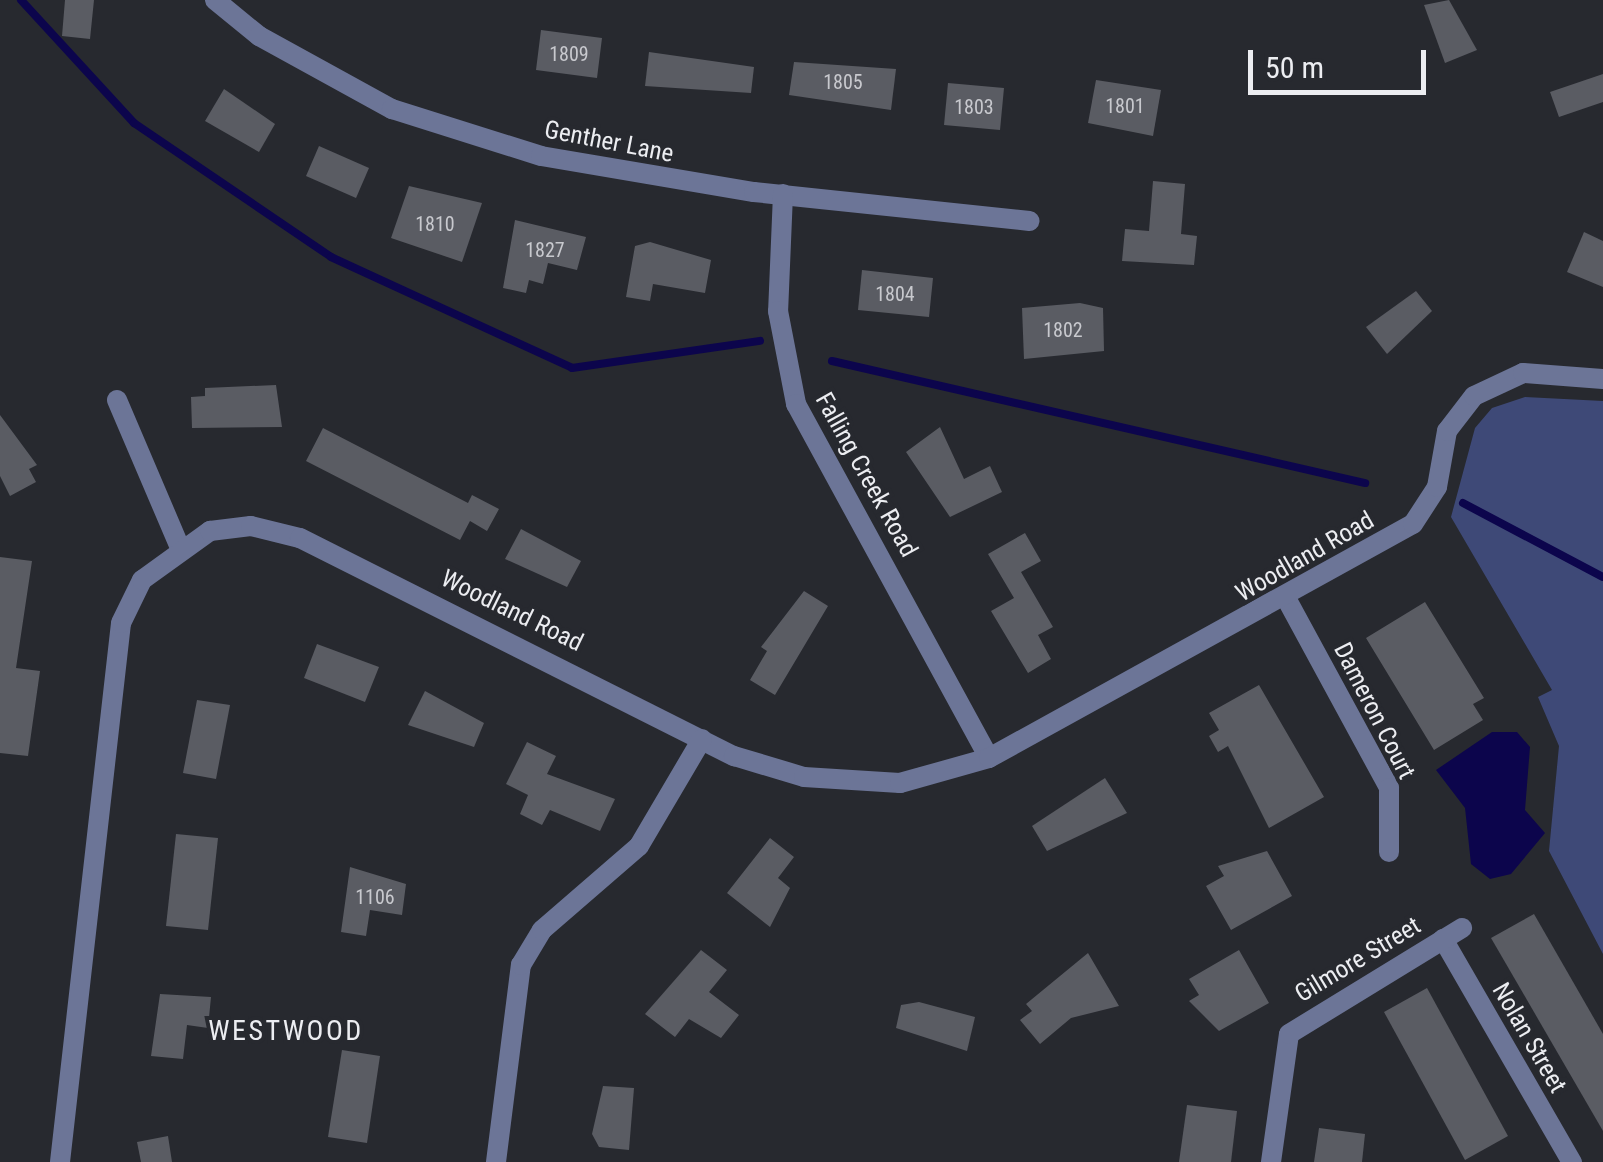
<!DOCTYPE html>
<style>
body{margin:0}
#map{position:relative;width:1603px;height:1162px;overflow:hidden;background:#27292f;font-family:"Roboto Condensed",sans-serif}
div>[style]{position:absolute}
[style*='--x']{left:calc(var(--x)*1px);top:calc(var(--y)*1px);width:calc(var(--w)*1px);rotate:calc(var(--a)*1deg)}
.green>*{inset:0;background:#3e4977}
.water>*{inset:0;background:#0c054c}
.stream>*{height:8px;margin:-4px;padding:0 4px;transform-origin:4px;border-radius:4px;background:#0c054c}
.building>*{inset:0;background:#5a5c63}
.street>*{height:20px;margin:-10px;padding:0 10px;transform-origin:10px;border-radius:10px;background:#6c7597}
span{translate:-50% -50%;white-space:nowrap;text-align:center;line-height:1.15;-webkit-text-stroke:8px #27292f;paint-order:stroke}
.number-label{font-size:20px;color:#c8c9ce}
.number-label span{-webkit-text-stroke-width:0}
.street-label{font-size:25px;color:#ecedf1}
.neighbourhood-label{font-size:28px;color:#ecedf1;letter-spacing:2.5px}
.scale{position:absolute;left:1248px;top:50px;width:178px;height:45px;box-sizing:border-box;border:5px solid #ecedf1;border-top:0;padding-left:12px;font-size:30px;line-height:35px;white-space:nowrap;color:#ecedf1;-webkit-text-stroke:8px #27292f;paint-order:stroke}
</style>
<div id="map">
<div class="green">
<div style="clip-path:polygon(1525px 397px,1603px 401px,1603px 954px,1549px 851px,1559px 746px,1538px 697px,1552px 690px,1451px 517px,1475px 428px,1492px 408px)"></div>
</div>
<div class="water">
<div style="clip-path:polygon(1492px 732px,1517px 732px,1530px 747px,1525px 810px,1545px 833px,1511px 874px,1490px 879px,1471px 864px,1465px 808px,1436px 770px)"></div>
</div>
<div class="stream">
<div style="--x:21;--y:0;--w:167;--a:47.4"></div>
<div style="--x:134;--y:123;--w:238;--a:34.2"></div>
<div style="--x:331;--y:257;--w:265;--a:24.7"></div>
<div style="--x:572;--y:368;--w:190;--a:-8.2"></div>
<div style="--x:832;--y:361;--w:547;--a:12.89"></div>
<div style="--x:1463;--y:503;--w:158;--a:27.9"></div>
</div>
<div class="building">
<div style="clip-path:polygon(65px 0,94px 0,90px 39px,62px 36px)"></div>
<div style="clip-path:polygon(1449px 0,1477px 50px,1445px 63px,1424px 5px)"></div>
<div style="clip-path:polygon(541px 30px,602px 38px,597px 78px,536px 70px)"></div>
<div style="clip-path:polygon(649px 52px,754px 67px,751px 93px,645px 86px)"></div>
<div style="clip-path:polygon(794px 62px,896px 69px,891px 110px,789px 95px)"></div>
<div style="clip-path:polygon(1603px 74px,1603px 102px,1559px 117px,1550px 92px)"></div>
<div style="clip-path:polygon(1096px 80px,1161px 90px,1153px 136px,1088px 123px)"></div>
<div style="clip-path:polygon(948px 83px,1004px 88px,1000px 130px,944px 125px)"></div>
<div style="clip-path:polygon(224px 89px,275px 124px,259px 152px,205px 121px)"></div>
<div style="clip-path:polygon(319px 146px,369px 168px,356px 198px,306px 176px)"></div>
<div style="clip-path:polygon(1153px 181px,1185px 184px,1181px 234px,1197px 236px,1194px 265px,1122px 261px,1125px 229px,1149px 231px)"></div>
<div style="clip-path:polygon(409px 186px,482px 203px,462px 262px,391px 238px)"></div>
<div style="clip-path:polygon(515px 220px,586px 237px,577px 270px,548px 263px,543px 284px,529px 280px,526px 293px,503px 288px)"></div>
<div style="clip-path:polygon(1584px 232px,1603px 241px,1603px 287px,1567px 272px)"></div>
<div style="clip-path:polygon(650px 242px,711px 260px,705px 293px,653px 284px,650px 301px,626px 297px,635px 246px)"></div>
<div style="clip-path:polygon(862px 270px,933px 278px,929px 317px,858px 310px)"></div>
<div style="clip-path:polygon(1416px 291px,1432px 311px,1387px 354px,1366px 327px)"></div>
<div style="clip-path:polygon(1080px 303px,1103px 308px,1104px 351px,1024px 359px,1022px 308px)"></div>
<div style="clip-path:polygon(276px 385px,282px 427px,192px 428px,191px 397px,205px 396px,205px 388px)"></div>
<div style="clip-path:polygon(0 415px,37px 465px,29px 469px,36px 482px,10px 496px,0 476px)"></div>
<div style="clip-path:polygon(940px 427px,964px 479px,990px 466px,1002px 492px,950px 517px,906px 452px)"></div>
<div style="clip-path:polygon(323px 428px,468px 503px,472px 495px,499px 509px,487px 531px,470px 521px,460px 540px,306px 461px)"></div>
<div style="clip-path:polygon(521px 529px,581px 561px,567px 587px,505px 559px)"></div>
<div style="clip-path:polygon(1025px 533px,1041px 561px,1021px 572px,1053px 627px,1038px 635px,1051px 659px,1028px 673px,991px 611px,1014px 598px,988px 554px)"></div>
<div style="clip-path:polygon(0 557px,32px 561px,16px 668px,40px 671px,28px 756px,0 753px)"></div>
<div style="clip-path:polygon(804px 591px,828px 606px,775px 695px,750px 680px,767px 651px,761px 647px)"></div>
<div style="clip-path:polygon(1425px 602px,1484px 698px,1473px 704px,1483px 720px,1434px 750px,1366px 638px)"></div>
<div style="clip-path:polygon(317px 644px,379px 667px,365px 702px,304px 678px)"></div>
<div style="clip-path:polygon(1259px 685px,1324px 797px,1269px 828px,1228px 746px,1218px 752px,1209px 736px,1219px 730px,1209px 713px)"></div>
<div style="clip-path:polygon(425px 691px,484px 723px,474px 747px,408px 725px)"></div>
<div style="clip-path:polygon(197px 700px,230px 705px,216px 779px,183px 773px)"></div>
<div style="clip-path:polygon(527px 742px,556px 756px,547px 774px,615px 799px,600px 831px,550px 810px,542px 825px,520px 814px,528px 795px,506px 784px)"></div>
<div style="clip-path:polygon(1105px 778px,1127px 813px,1047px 851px,1032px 826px)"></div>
<div style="clip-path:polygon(176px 834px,218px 838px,208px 930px,166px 926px)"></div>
<div style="clip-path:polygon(770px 838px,794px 857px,778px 878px,790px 888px,770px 927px,727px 893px)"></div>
<div style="clip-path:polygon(1267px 851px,1292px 896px,1231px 930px,1206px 886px,1224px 876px,1218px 866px)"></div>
<div style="clip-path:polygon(350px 867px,406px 884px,402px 915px,370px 910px,366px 936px,341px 932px)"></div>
<div style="clip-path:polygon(1534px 914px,1603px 1034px,1603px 1131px,1491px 938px)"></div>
<div style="clip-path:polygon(701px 950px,727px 970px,709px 992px,739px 1015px,721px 1038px,689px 1019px,675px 1037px,645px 1014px)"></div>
<div style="clip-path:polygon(1239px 950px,1269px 1003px,1219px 1031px,1189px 1001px,1199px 995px,1189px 979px)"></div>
<div style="clip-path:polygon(1088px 953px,1119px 1006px,1071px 1018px,1040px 1044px,1020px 1020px,1032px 1011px,1026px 1004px)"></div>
<div style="clip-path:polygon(1427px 988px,1508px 1136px,1465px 1160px,1384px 1012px)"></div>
<div style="clip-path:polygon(160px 994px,211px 997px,208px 1028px,187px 1025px,183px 1059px,151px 1056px)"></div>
<div style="clip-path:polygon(919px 1002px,975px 1017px,967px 1051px,896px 1028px,901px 1005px)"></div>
<div style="clip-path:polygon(342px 1050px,380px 1056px,367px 1143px,328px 1137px)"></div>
<div style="clip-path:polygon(603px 1086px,634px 1088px,629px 1150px,599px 1147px,592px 1134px)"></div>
<div style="clip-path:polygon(1187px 1105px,1237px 1111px,1231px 1162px,1179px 1162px)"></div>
<div style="clip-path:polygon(1319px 1128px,1365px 1134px,1362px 1162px,1314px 1162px)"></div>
<div style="clip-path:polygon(168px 1136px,172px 1162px,141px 1162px,137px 1142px)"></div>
</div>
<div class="street">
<div style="--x:215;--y:0;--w:57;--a:39.3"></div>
<div style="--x:259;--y:36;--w:152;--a:28.8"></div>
<div style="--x:392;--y:109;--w:156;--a:17.5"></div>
<div style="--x:541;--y:156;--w:216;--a:9.6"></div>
<div style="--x:754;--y:192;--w:277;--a:6"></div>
<div style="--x:783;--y:194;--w:117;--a:92.4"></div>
<div style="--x:778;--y:311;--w:95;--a:79"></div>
<div style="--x:796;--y:404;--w:403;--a:61.4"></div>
<div style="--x:117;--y:400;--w:161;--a:66.9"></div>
<div style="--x:1286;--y:598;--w:216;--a:61.5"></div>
<div style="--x:1389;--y:788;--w:64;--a:90"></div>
<div style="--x:1443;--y:939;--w:258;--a:60"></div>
<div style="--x:60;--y:1162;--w:542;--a:-83.54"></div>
<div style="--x:121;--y:623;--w:48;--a:-64"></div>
<div style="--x:142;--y:580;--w:84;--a:-35.8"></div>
<div style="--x:210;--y:531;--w:41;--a:-7"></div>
<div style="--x:251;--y:526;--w:50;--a:13.8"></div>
<div style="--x:300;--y:538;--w:486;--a:26.7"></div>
<div style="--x:734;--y:756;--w:73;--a:16.7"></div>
<div style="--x:804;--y:777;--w:96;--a:3.6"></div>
<div style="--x:900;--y:783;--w:92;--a:-15.7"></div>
<div style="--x:989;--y:758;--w:484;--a:-28.9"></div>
<div style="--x:1413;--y:524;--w:44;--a:-57"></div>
<div style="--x:1437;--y:487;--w:57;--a:-79.9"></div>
<div style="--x:1447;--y:431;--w:44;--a:-52.4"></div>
<div style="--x:1474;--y:396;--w:54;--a:-25.1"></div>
<div style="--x:1523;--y:373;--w:80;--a:4.3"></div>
<div style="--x:496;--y:1162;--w:199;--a:-82.8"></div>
<div style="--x:521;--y:965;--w:41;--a:-59"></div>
<div style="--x:542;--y:930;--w:128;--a:-40.9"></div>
<div style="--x:639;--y:846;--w:124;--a:-59.5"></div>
<div style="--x:1271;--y:1162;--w:129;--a:-82"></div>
<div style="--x:1289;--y:1034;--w:203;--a:-31.5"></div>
</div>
<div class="number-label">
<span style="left:569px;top:54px">1809</span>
<span style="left:843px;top:82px">1805</span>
<span style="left:1125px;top:106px">1801</span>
<span style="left:974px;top:107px">1803</span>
<span style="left:435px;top:224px">1810</span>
<span style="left:545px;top:250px">1827</span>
<span style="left:895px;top:294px">1804</span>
<span style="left:1063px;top:330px">1802</span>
<span style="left:375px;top:897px">1106</span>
</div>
<div class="street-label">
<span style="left:609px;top:142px;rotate:11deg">Genther Lane</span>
<span style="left:866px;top:475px;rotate:61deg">Falling Creek Road</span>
<span style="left:1305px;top:557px;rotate:-30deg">Woodland Road</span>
<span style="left:512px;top:611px;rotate:26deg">Woodland Road</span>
<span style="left:1374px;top:711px;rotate:63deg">Dameron Court</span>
<span style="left:1358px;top:960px;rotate:-31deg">Gilmore Street</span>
<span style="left:1529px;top:1038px;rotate:60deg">Nolan Street</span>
</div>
<div class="neighbourhood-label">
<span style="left:286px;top:1031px">WESTWOOD</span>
</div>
<div class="scale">50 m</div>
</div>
